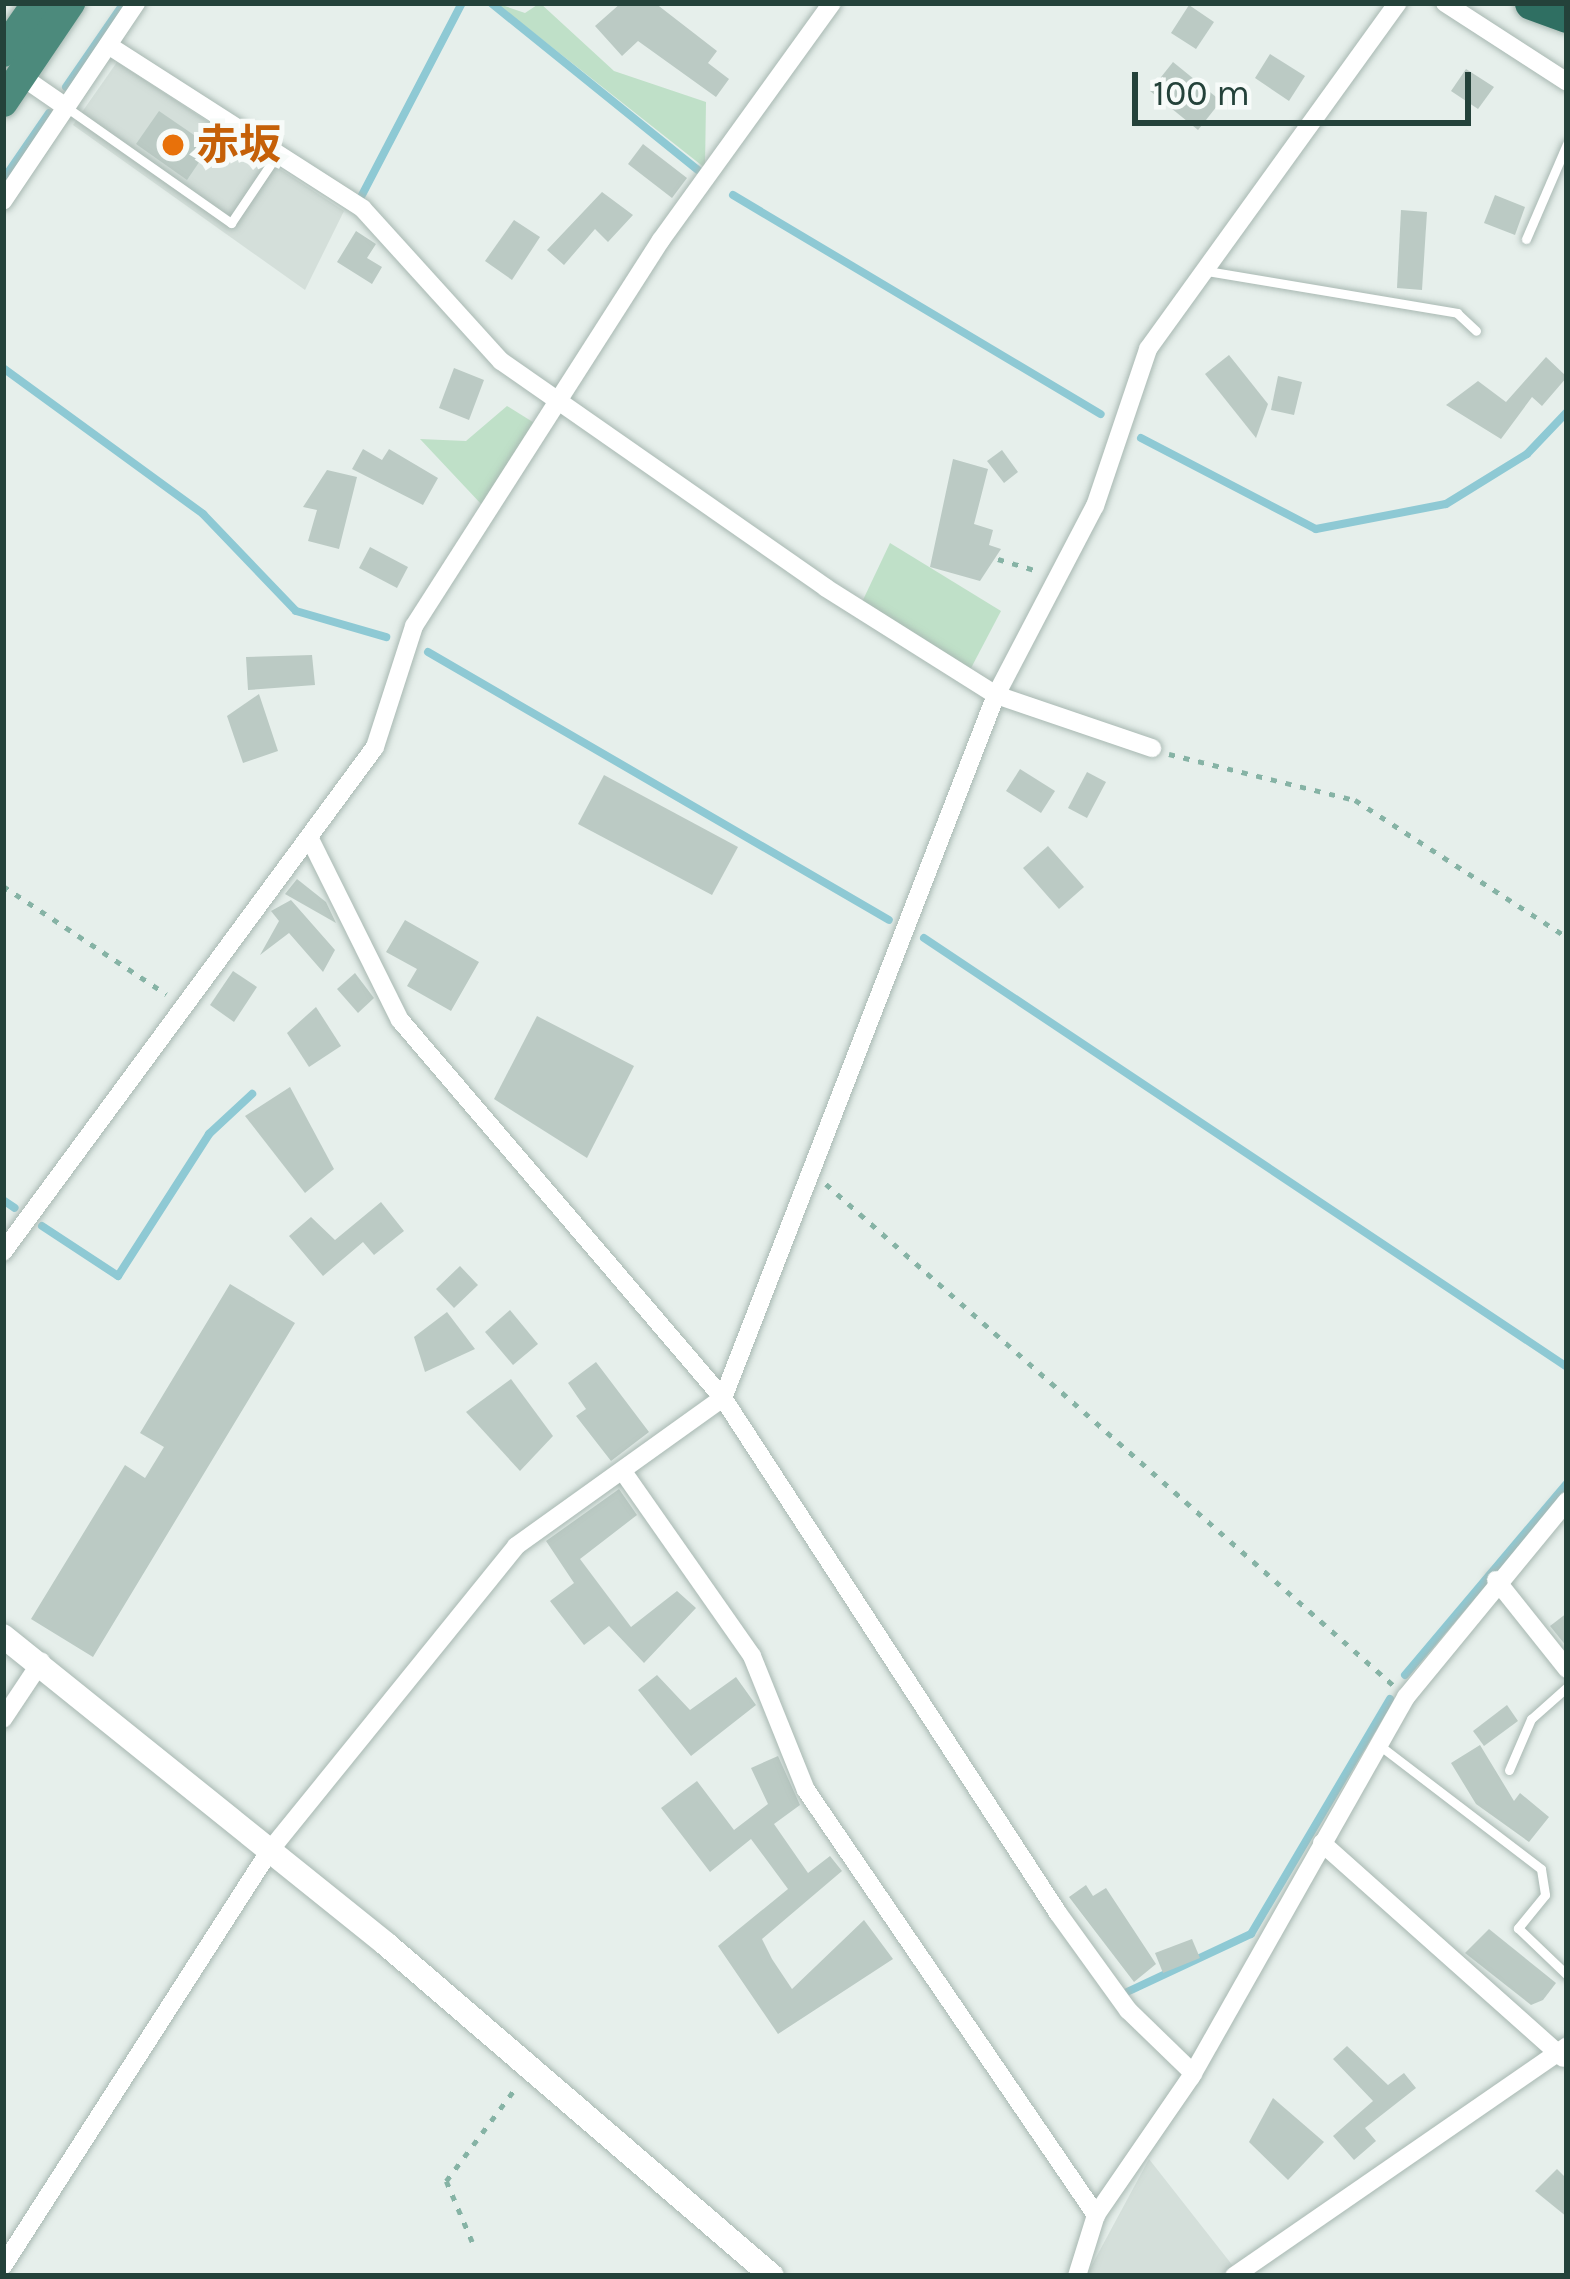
<!DOCTYPE html>
<meta charset="utf-8">
<style>
body{margin:0}
#map{position:relative;width:1570px;height:2279px;overflow:hidden;background:#e6efeb;font-family:Karla,"Noto Sans JP",sans-serif}
div>[style]{position:absolute}
[style*='--x']{left:calc(var(--x)*1px);top:calc(var(--y)*1px);width:calc(var(--w)*1px);rotate:calc(var(--a)*1deg)}
.built>*{inset:0;background:#d4dfda}
.green>*{inset:0;background:#bfe0c8}
.stream>*{height:8px;margin:-4px;padding:0 4px;transform-origin:4px;border-radius:4px;background:#8ec9d4}
.building>*{inset:0;background:#bbcac4}
.path>*{height:4.5px;margin-top:-2.25px;transform-origin:0;background:repeating-linear-gradient(90deg,#86b3a5 0 6px,transparent 0 15px)}
.roads{filter:drop-shadow(0 0 3px #a8b8b2) drop-shadow(0 0 3px #a8b8b2)}
.service>*{height:9px;margin:-4.5px;padding:0 4.5px;transform-origin:4.5px;border-radius:4.5px;background:#fff}
.minor>*{height:18px;margin:-9px;padding:0 9px;transform-origin:9px;border-radius:9px;background:#fff}
.tertiary>*{height:24px;margin:-12px;padding:0 12px;transform-origin:12px;border-radius:12px;background:#fff}
.trunk>*{height:30px;margin:-15px;padding:0 15px;transform-origin:15px;border-radius:15px;background:#4c8a7c}
.motorway>*{height:33px;margin:-16.5px;padding:0 16.5px;transform-origin:16.5px;border-radius:16.5px;background:#2f6f62}
.dots>*{width:33px;height:33px;translate:-50% -50%;box-sizing:border-box;border:6px solid #f7fbf9;border-radius:50%}
span{translate:-50% -50%;white-space:nowrap;text-align:center;line-height:1.15;-webkit-text-stroke:10px #f7fbf9;paint-order:stroke}
.food-label{font-size:42px;color:#c56008;font-weight:700}
.left{translate:0 -50%;text-align:left}
.frame{position:absolute;inset:0;border:6px solid #24423a;pointer-events:none}
.scale{position:absolute;left:1132px;top:72px;width:339px;height:54px;box-sizing:border-box;border:6px solid #24423a;border-top:0;padding-left:15px;font-size:36px;line-height:42px;white-space:nowrap;color:#24423a;-webkit-text-stroke:9px #f7fbf9;paint-order:stroke}
</style>
<div id="map">
<div class="built">
<div style="clip-path:polygon(117px 62px,344px 211px,305px 290px,73px 125px)"></div>
<div style="clip-path:polygon(1149px 2159px,1233px 2266px,1219px 2276px,1086px 2276px)"></div>
</div>
<div class="green">
<div style="clip-path:polygon(496px 3px,525px 13px,540px 3px,614px 71px,706px 102px,705px 168px)"></div>
<div style="clip-path:polygon(507px 406px,536px 424px,482px 505px,420px 439px,466px 441px)"></div>
<div style="clip-path:polygon(890px 543px,1001px 611px,970px 670px,862px 602px)"></div>
</div>
<div class="stream">
<div style="--x:491;--y:3;--w:266;--a:38.9"></div>
<div style="--x:66;--y:87;--w:102;--a:-55.4"></div>
<div style="--x:3;--y:180;--w:81;--a:-55.5"></div>
<div style="--x:362;--y:195;--w:216;--a:-62.5"></div>
<div style="--x:733;--y:195;--w:428;--a:30.8"></div>
<div style="--x:3;--y:368;--w:248;--a:36.1"></div>
<div style="--x:203;--y:514;--w:134;--a:46.2"></div>
<div style="--x:296;--y:611;--w:94;--a:16.1"></div>
<div style="--x:1141;--y:438;--w:197;--a:27.5"></div>
<div style="--x:1316;--y:529;--w:132;--a:-10.9"></div>
<div style="--x:1446;--y:504;--w:95;--a:-31.7"></div>
<div style="--x:1527;--y:454;--w:58;--a:-46.4"></div>
<div style="--x:428;--y:652;--w:533;--a:30.17"></div>
<div style="--x:924;--y:938;--w:773;--a:33.71"></div>
<div style="--x:3;--y:1200;--w:14;--a:34"></div>
<div style="--x:42;--y:1226;--w:91;--a:33.3"></div>
<div style="--x:118;--y:1276;--w:169;--a:-57.3"></div>
<div style="--x:209;--y:1134;--w:59;--a:-42.9"></div>
<div style="--x:1405;--y:1675;--w:251;--a:-49.8"></div>
<div style="--x:1127;--y:1992;--w:137;--a:-25.1"></div>
<div style="--x:1251;--y:1934;--w:273;--a:-59.4"></div>
</div>
<div class="building">
<div style="clip-path:polygon(621px 3px,655px 3px,717px 51px,708px 63px,729px 79px,716px 97px,638px 41px,622px 56px,595px 26px)"></div>
<div style="clip-path:polygon(1189px 5px,1214px 22px,1196px 49px,1171px 33px)"></div>
<div style="clip-path:polygon(1270px 54px,1305px 76px,1289px 101px,1255px 78px)"></div>
<div style="clip-path:polygon(1173px 62px,1221px 101px,1198px 130px,1150px 91px)"></div>
<div style="clip-path:polygon(1466px 69px,1494px 87px,1478px 109px,1451px 91px)"></div>
<div style="clip-path:polygon(159px 111px,210px 146px,187px 180px,136px 144px)"></div>
<div style="clip-path:polygon(643px 144px,687px 178px,672px 198px,628px 164px)"></div>
<div style="clip-path:polygon(602px 192px,633px 215px,608px 242px,595px 229px,564px 265px,547px 250px)"></div>
<div style="clip-path:polygon(1495px 195px,1525px 207px,1515px 235px,1484px 223px)"></div>
<div style="clip-path:polygon(1401px 210px,1427px 212px,1422px 290px,1397px 288px)"></div>
<div style="clip-path:polygon(514px 220px,540px 237px,512px 280px,485px 261px)"></div>
<div style="clip-path:polygon(356px 231px,376px 244px,367px 258px,382px 267px,372px 284px,337px 262px)"></div>
<div style="clip-path:polygon(1229px 355px,1268px 404px,1256px 438px,1205px 374px)"></div>
<div style="clip-path:polygon(1546px 357px,1567px 377px,1542px 406px,1532px 397px,1501px 439px,1446px 405px,1478px 381px,1506px 402px)"></div>
<div style="clip-path:polygon(454px 368px,484px 380px,469px 420px,439px 408px)"></div>
<div style="clip-path:polygon(1278px 376px,1302px 382px,1294px 415px,1271px 410px)"></div>
<div style="clip-path:polygon(363px 449px,382px 460px,389px 449px,438px 478px,423px 505px,352px 469px)"></div>
<div style="clip-path:polygon(1002px 450px,1018px 472px,1004px 483px,987px 461px)"></div>
<div style="clip-path:polygon(953px 459px,988px 469px,974px 524px,993px 530px,989px 545px,1001px 549px,980px 581px,930px 567px)"></div>
<div style="clip-path:polygon(327px 470px,357px 477px,339px 549px,308px 541px,317px 510px,303px 507px)"></div>
<div style="clip-path:polygon(370px 547px,408px 567px,397px 588px,359px 568px)"></div>
<div style="clip-path:polygon(312px 655px,315px 685px,248px 690px,246px 657px)"></div>
<div style="clip-path:polygon(259px 694px,278px 751px,243px 763px,227px 716px)"></div>
<div style="clip-path:polygon(1020px 769px,1055px 791px,1041px 813px,1006px 791px)"></div>
<div style="clip-path:polygon(1087px 772px,1106px 782px,1087px 818px,1068px 808px)"></div>
<div style="clip-path:polygon(604px 775px,738px 847px,712px 895px,578px 824px)"></div>
<div style="clip-path:polygon(1048px 846px,1084px 887px,1059px 909px,1023px 868px)"></div>
<div style="clip-path:polygon(297px 879px,326px 902px,336px 923px,285px 894px)"></div>
<div style="clip-path:polygon(291px 900px,335px 950px,323px 972px,289px 933px,260px 955px,279px 921px,271px 911px)"></div>
<div style="clip-path:polygon(405px 920px,479px 962px,451px 1011px,407px 986px,417px 969px,386px 952px)"></div>
<div style="clip-path:polygon(233px 971px,257px 987px,234px 1022px,210px 1005px)"></div>
<div style="clip-path:polygon(355px 973px,374px 998px,358px 1013px,337px 989px)"></div>
<div style="clip-path:polygon(316px 1007px,341px 1046px,309px 1067px,287px 1033px)"></div>
<div style="clip-path:polygon(537px 1016px,634px 1066px,587px 1158px,494px 1099px)"></div>
<div style="clip-path:polygon(290px 1087px,334px 1169px,305px 1193px,245px 1116px)"></div>
<div style="clip-path:polygon(381px 1202px,404px 1231px,374px 1255px,363px 1242px,323px 1276px,289px 1236px,311px 1217px,335px 1240px)"></div>
<div style="clip-path:polygon(460px 1266px,478px 1285px,454px 1308px,436px 1289px)"></div>
<div style="clip-path:polygon(230px 1284px,295px 1323px,93px 1657px,31px 1619px,125px 1465px,145px 1478px,164px 1447px,140px 1433px)"></div>
<div style="clip-path:polygon(510px 1310px,538px 1344px,513px 1365px,485px 1332px)"></div>
<div style="clip-path:polygon(447px 1312px,475px 1349px,425px 1372px,414px 1337px)"></div>
<div style="clip-path:polygon(596px 1362px,649px 1432px,611px 1461px,576px 1416px,586px 1409px,568px 1383px)"></div>
<div style="clip-path:polygon(511px 1379px,553px 1436px,520px 1471px,466px 1412px)"></div>
<div style="clip-path:polygon(619px 1489px,637px 1515px,580px 1559px,631px 1627px,677px 1591px,696px 1608px,644px 1663px,609px 1626px,584px 1645px,550px 1601px,574px 1583px,546px 1541px)"></div>
<div style="clip-path:polygon(1567px 1613px,1567px 1647px,1550px 1626px)"></div>
<div style="clip-path:polygon(657px 1675px,690px 1710px,736px 1677px,756px 1705px,691px 1756px,638px 1690px)"></div>
<div style="clip-path:polygon(1507px 1705px,1518px 1721px,1484px 1746px,1473px 1731px)"></div>
<div style="clip-path:polygon(1480px 1745px,1514px 1801px,1520px 1793px,1549px 1817px,1529px 1842px,1476px 1804px,1451px 1763px)"></div>
<div style="clip-path:polygon(778px 1756px,800px 1805px,774px 1824px,808px 1873px,830px 1856px,842px 1871px,762px 1939px,772px 1959px,792px 1989px,864px 1920px,893px 1959px,778px 2034px,718px 1946px,788px 1889px,751px 1839px,710px 1872px,661px 1808px,697px 1781px,734px 1830px,768px 1804px,751px 1768px)"></div>
<div style="clip-path:polygon(1086px 1885px,1093px 1896px,1106px 1888px,1156px 1964px,1134px 1982px,1069px 1897px)"></div>
<div style="clip-path:polygon(1489px 1929px,1556px 1983px,1543px 2000px,1531px 2005px,1465px 1953px)"></div>
<div style="clip-path:polygon(1192px 1939px,1200px 1958px,1163px 1973px,1155px 1953px)"></div>
<div style="clip-path:polygon(1347px 2046px,1388px 2085px,1404px 2073px,1416px 2088px,1365px 2128px,1376px 2141px,1354px 2160px,1333px 2136px,1373px 2101px,1333px 2059px)"></div>
<div style="clip-path:polygon(1273px 2098px,1324px 2142px,1288px 2180px,1249px 2142px)"></div>
<div style="clip-path:polygon(1557px 2169px,1567px 2179px,1567px 2217px,1535px 2191px)"></div>
</div>
<div class="path">
<div style="--x:998;--y:559;--w:42;--a:16.7"></div>
<div style="--x:1169;--y:754;--w:192;--a:13.9"></div>
<div style="--x:1355;--y:800;--w:252;--a:32.9"></div>
<div style="--x:3;--y:886;--w:196;--a:33.5"></div>
<div style="--x:826;--y:1184;--w:757;--a:41.46"></div>
<div style="--x:472;--y:2242;--w:66;--a:-113.1"></div>
<div style="--x:446;--y:2181;--w:119;--a:-53.2"></div>
</div>
<div class="roads">
<div class="service">
<div style="--x:66;--y:107;--w:202;--a:35.1"></div>
<div style="--x:231;--y:223;--w:81;--a:-56.1"></div>
<div style="--x:1526;--y:239;--w:103;--a:-66.7"></div>
<div style="--x:1207;--y:271;--w:254;--a:9.5"></div>
<div style="--x:1457;--y:313;--w:26;--a:43"></div>
<div style="--x:1379;--y:1745;--w:204;--a:37.4"></div>
<div style="--x:1541;--y:1869;--w:26;--a:81"></div>
<div style="--x:1545;--y:1895;--w:43;--a:129.3"></div>
<div style="--x:1518;--y:1928;--w:68;--a:43.8"></div>
<div style="--x:1509;--y:1770;--w:56;--a:-66.7"></div>
<div style="--x:1531;--y:1719;--w:48;--a:-41.6"></div>
</div>
<div class="minor">
<div style="--x:1445;--y:3;--w:145;--a:32.9"></div>
<div style="--x:108;--y:45;--w:303;--a:32.7"></div>
<div style="--x:363;--y:209;--w:205;--a:47.8"></div>
<div style="--x:501;--y:361;--w:396;--a:34.9"></div>
<div style="--x:826;--y:588;--w:201;--a:32.2"></div>
<div style="--x:996;--y:695;--w:165;--a:18.8"></div>
<div style="--x:21;--y:76;--w:55;--a:34.6"></div>
<div style="--x:3;--y:201;--w:239;--a:-56.1"></div>
<div style="--x:310;--y:839;--w:202;--a:63.6"></div>
<div style="--x:400;--y:1020;--w:497;--a:49.5"></div>
<div style="--x:723;--y:1398;--w:614;--a:56.96"></div>
<div style="--x:1058;--y:1913;--w:120;--a:54.2"></div>
<div style="--x:1128;--y:2010;--w:91;--a:44.1"></div>
<div style="--x:3;--y:1252;--w:627;--a:-53.62"></div>
<div style="--x:375;--y:747;--w:127;--a:-72.1"></div>
<div style="--x:414;--y:626;--w:458;--a:-57.4"></div>
<div style="--x:661;--y:240;--w:292;--a:-54.2"></div>
<div style="--x:624;--y:1473;--w:223;--a:55"></div>
<div style="--x:752;--y:1656;--w:144;--a:68.1"></div>
<div style="--x:806;--y:1790;--w:515;--a:55.69"></div>
<div style="--x:1496;--y:1580;--w:114;--a:51.4"></div>
<div style="--x:3;--y:1719;--w:69;--a:-56.3"></div>
<div style="--x:1322;--y:1843;--w:323;--a:41.7"></div>
<div style="--x:3;--y:2266;--w:496;--a:-57.3"></div>
<div style="--x:271;--y:1849;--w:390;--a:-51"></div>
<div style="--x:516;--y:1546;--w:254;--a:-35.6"></div>
<div style="--x:723;--y:1398;--w:754;--a:-68.78"></div>
<div style="--x:996;--y:695;--w:213;--a:-62.4"></div>
<div style="--x:1095;--y:506;--w:166;--a:-71.3"></div>
<div style="--x:1148;--y:349;--w:427;--a:-54.2"></div>
<div style="--x:1077;--y:2276;--w:64;--a:-72.7"></div>
<div style="--x:1096;--y:2215;--w:168;--a:-55.5"></div>
<div style="--x:1191;--y:2077;--w:437;--a:-60.5"></div>
<div style="--x:1406;--y:1697;--w:254;--a:-50.6"></div>
<div style="--x:1234;--y:2276;--w:405;--a:-34.6"></div>
</div>
<div class="tertiary">
<div style="--x:3;--y:1636;--w:491;--a:38.8"></div>
<div style="--x:386;--y:1944;--w:509;--a:40.7"></div>
</div>
<div class="trunk">
<div style="--x:3;--y:52;--w:60;--a:-55.2"></div>
<div style="--x:3;--y:102;--w:120;--a:-55.9"></div>
</div>
<div class="motorway">
<div style="--x:1531;--y:3;--w:38;--a:20"></div>
</div>
</div>
<div class="dots">
<div style="left:173px;top:145px;background:#e8710a"></div>
</div>
<div class="food-label">
<span class="left" style="left:197px;top:145px">赤坂</span>
</div>
<div class="frame"></div>
<div class="scale">100 m</div>
</div>
